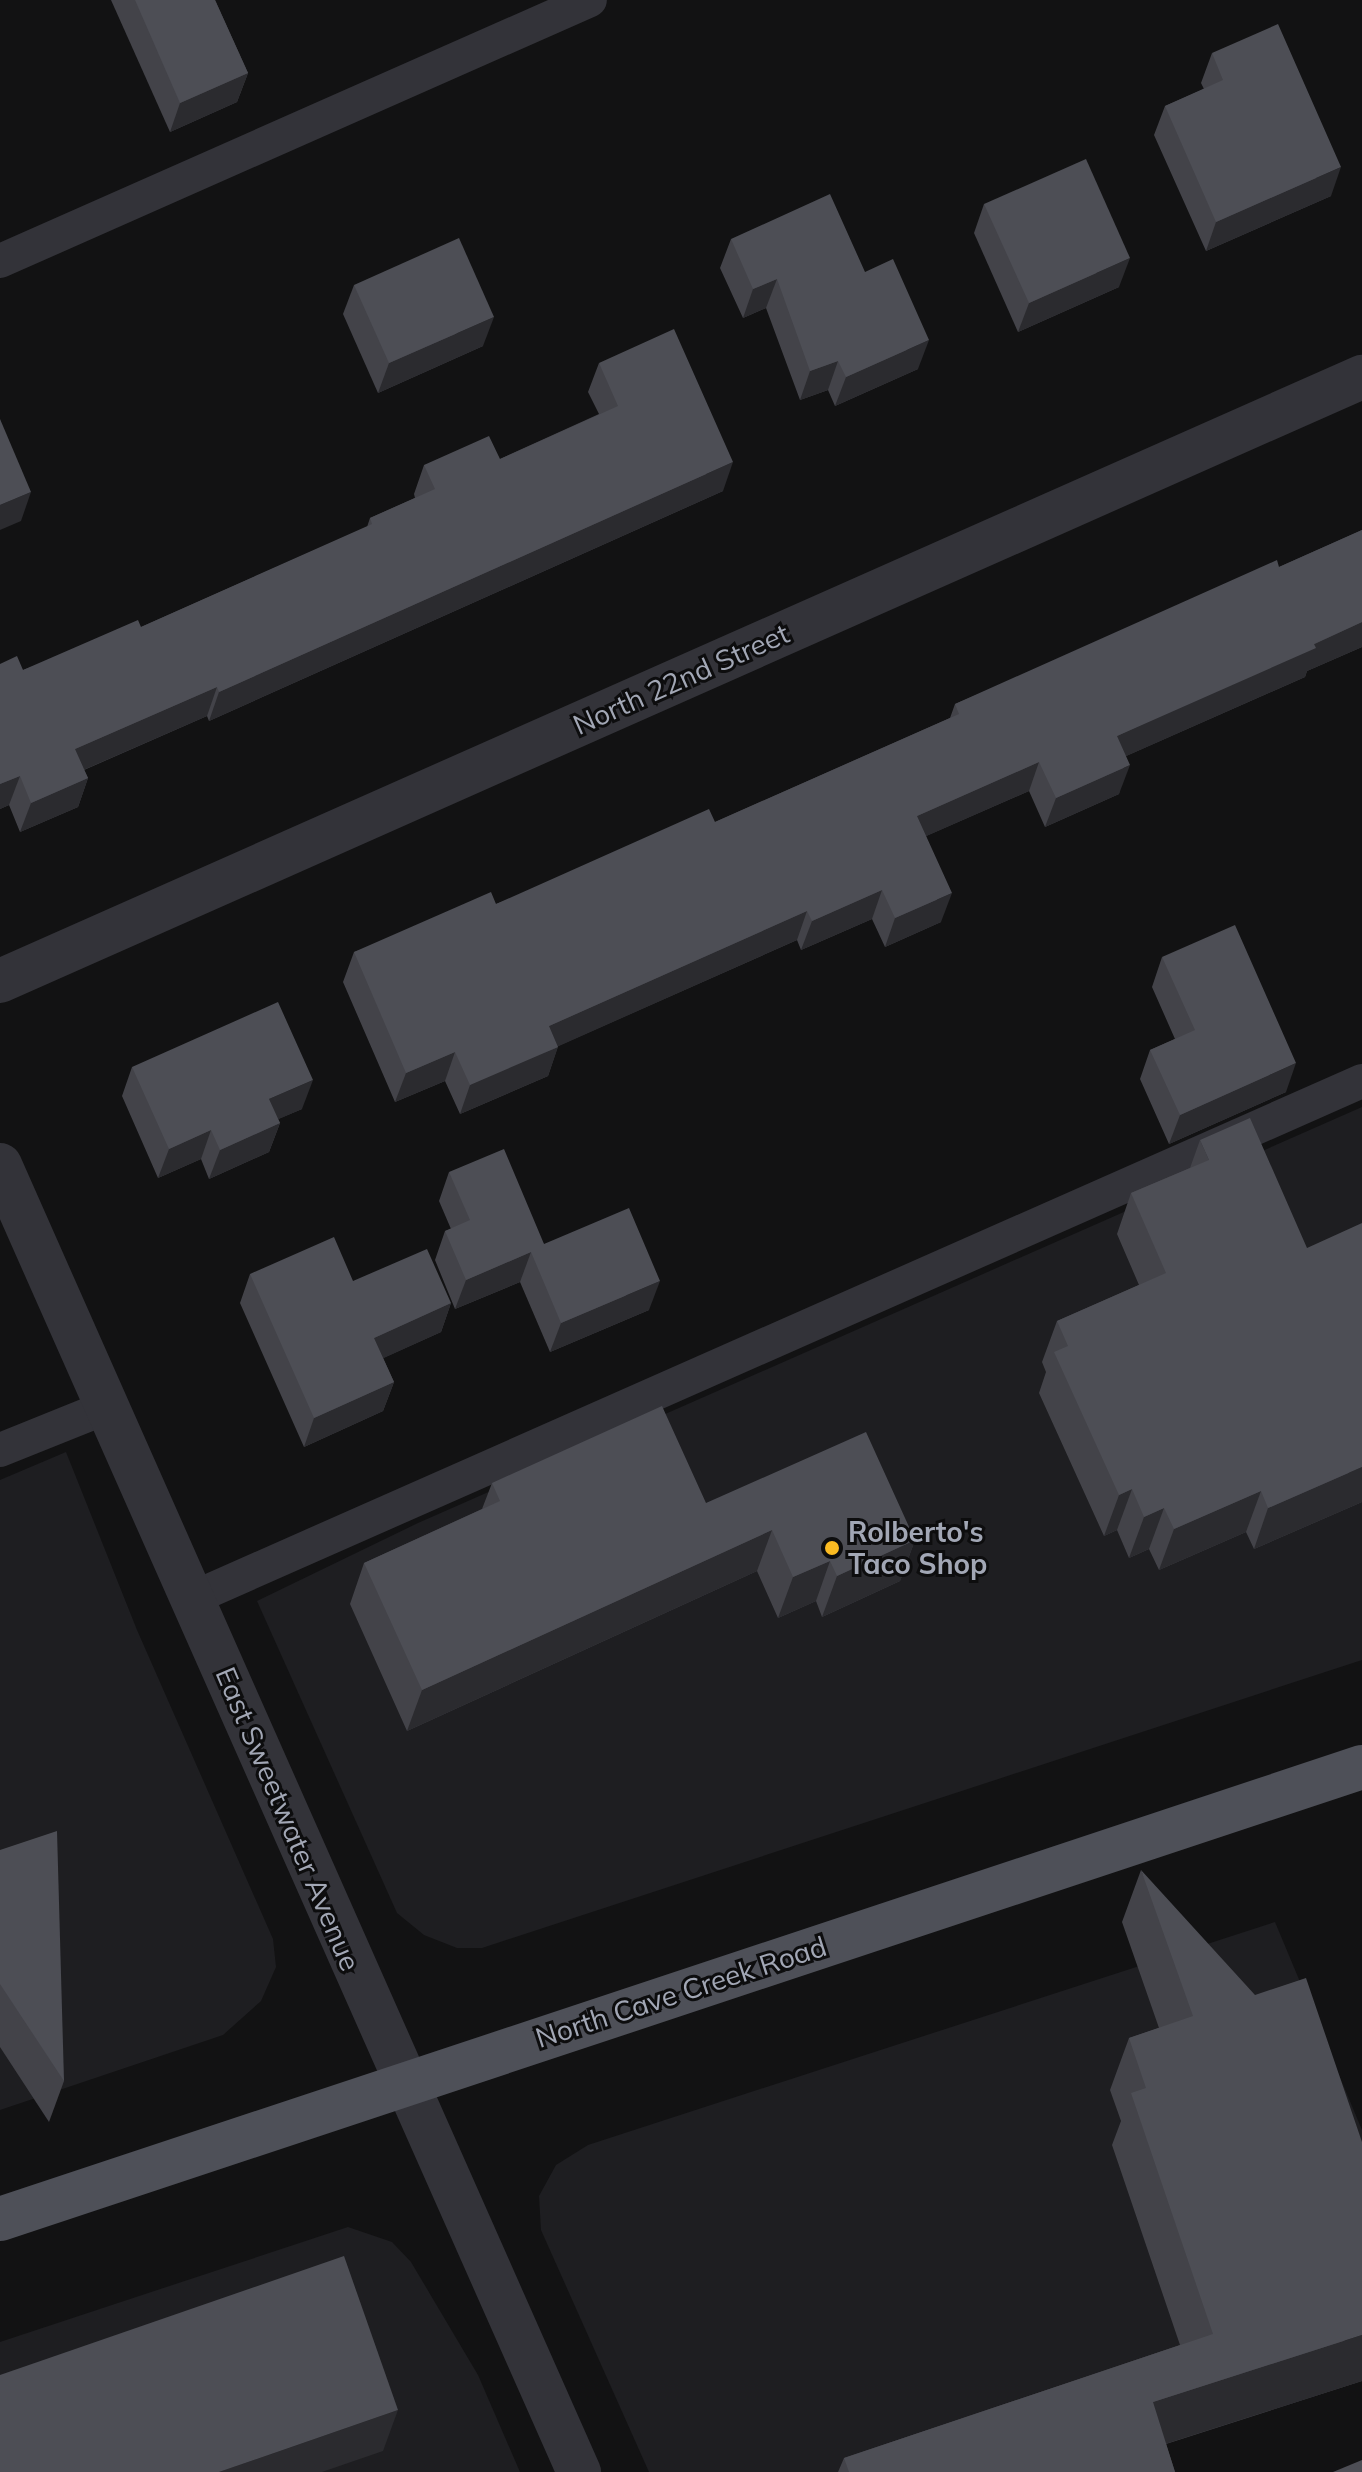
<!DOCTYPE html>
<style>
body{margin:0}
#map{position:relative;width:1362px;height:2472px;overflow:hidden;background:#121213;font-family:Mulish,sans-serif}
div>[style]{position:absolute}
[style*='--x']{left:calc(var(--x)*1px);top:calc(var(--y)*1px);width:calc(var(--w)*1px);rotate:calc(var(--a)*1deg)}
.built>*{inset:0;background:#1e1e21}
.service>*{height:34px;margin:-17px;padding:0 17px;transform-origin:17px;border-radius:17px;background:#333339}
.minor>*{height:44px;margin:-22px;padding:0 22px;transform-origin:22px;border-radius:22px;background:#333339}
.tertiary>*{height:44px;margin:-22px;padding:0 22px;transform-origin:22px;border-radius:22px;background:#333339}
.primary>*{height:44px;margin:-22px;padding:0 22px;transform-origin:22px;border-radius:22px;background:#4e5058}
.wall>*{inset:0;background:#434349}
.shaded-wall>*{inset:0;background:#2b2b2f}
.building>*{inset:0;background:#4d4e55}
.dots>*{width:22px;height:22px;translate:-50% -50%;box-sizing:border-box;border:4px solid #0d0d0e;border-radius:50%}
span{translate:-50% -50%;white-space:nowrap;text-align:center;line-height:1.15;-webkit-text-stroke:6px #0d0d0e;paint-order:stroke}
.street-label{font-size:28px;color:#a2a7b5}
.poi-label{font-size:28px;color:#a2a7b5;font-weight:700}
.left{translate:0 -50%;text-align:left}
</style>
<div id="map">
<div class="built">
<div style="clip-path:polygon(1362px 1107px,1362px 1660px,482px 1948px,457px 1948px,424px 1935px,397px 1913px,257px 1601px,418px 1523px)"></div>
<div style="clip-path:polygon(66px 1452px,137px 1630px,273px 1939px,276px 1967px,261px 2001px,223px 2035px,0 2110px,0 1480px)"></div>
<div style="clip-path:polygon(1275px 1922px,1362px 2130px,1362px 2321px,898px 2472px,649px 2472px,541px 2230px,539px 2196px,556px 2165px,588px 2145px)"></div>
<div style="clip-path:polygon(348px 2227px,392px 2242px,411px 2262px,478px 2375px,520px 2472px,0 2472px,0 2342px)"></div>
</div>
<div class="service">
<div style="--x:0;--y:261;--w:645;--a:-23.86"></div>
<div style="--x:0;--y:1450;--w:115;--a:-21.9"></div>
<div style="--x:193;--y:1598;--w:1278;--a:-23.86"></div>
</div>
<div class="minor">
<div style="--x:0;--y:981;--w:1490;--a:-23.92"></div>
</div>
<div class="tertiary">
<div style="--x:0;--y:1165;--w:1430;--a:66.11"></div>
</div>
<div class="primary">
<div style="--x:0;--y:2219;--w:1435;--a:-18.36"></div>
</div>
<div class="wall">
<div style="clip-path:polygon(111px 0,215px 0,248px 73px,237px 102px,170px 132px)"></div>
<div style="clip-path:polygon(1212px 53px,1331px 196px,1206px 251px,1154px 135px,1165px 106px,1204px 89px,1201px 83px)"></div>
<div style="clip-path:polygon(984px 204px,1119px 287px,1018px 332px,974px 233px)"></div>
<div style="clip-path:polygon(731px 239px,865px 272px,918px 369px,835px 406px,828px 390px,800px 400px,766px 308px,743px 318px,720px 268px)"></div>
<div style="clip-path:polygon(354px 285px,483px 346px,378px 393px,343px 314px)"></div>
<div style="clip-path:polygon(599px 363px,723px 491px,209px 721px,207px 716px,84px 770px,88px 778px,78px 807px,20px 832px,9px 805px,0 809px,0 664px,23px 670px,141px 627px,367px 527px,370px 518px,415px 498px,414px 494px,424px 465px,500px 459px,599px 414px,588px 392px)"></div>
<div style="clip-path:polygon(1362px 530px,1362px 647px,1307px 671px,1305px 677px,1126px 756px,1119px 794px,1045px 827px,1029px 791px,926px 836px,941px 922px,885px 947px,872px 919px,801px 950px,797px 940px,558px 1046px,548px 1076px,460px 1114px,445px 1081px,395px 1102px,343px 982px,354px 952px,496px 904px,715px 822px,950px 718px,955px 704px,1279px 567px)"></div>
<div style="clip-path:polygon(1162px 957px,1286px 1092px,1169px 1144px,1140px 1079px,1150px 1050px,1175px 1039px,1152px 987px)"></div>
<div style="clip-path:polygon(132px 1067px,302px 1109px,278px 1119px,280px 1123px,269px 1152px,209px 1179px,201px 1159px,158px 1178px,122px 1096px)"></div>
<div style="clip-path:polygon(1200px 1140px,1362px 1502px,1254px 1549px,1246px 1532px,1159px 1570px,1149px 1549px,1129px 1558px,1117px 1530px,1104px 1536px,1039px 1393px,1046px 1372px,1042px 1362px,1057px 1321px,1139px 1285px,1117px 1234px,1131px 1193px,1190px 1168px)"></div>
<div style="clip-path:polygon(449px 1172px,544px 1244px,649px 1310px,550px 1352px,520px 1282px,455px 1309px,435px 1260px,445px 1231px,451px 1229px,439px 1201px)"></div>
<div style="clip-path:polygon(250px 1274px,353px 1281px,451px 1303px,441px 1332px,383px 1358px,394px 1382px,383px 1411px,304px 1447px,240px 1303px)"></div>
<div style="clip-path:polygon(492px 1483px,706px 1503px,915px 1540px,900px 1581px,822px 1617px,816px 1601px,778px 1618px,757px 1571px,407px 1731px,350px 1604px,364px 1563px,482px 1509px)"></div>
<div style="clip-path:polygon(0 1850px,64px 2081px,49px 2122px,0 2047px)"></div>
<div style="clip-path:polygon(1141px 1870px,1362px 2381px,1166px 2444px,1175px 2472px,838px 2472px,844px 2458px,1180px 2345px,1112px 2145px,1121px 2121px,1110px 2090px,1129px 2038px,1159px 2028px,1122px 1922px)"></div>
</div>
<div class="shaded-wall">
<div style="clip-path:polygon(248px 73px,237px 102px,170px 132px,180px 103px)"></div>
<div style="clip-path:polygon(1341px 167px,1331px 196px,1206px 251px,1216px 222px)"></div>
<div style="clip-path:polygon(1130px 258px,1119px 287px,1018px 332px,1029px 303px)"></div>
<div style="clip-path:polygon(777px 279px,766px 308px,743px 318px,753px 289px)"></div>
<div style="clip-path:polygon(494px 317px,483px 346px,378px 393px,389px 363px)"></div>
<div style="clip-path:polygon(929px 340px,918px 369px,835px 406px,846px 377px)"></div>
<div style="clip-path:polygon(838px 361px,828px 390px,800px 400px,810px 371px)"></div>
<div style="clip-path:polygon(733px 462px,723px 491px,209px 721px,219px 692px)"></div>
<div style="clip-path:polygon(31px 492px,21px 521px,0 530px,0 505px)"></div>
<div style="clip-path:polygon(1362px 622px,1362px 647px,1307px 671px,1305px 677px,1106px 765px,1117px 736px)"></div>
<div style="clip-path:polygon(217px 687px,207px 716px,65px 778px,75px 749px)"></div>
<div style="clip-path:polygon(1039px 762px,1029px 791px,906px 845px,917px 816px)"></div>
<div style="clip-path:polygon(1130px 765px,1119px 794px,1045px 827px,1056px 798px)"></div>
<div style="clip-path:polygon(20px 776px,9px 805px,0 809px,0 784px)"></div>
<div style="clip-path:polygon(88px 778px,78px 807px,20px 832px,31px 803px)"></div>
<div style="clip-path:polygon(882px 890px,872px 919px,801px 950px,812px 921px)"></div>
<div style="clip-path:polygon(952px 893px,941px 922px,885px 947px,895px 918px)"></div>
<div style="clip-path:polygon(807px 911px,797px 940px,541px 1054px,558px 1047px,548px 1076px,460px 1114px,470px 1085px,549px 1026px)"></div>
<div style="clip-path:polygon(455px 1052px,445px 1081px,395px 1102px,406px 1073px)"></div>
<div style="clip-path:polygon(1296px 1063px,1286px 1092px,1169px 1144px,1180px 1115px)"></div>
<div style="clip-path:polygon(313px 1080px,302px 1109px,258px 1128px,269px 1099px)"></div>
<div style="clip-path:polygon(280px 1123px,269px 1152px,209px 1179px,220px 1150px)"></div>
<div style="clip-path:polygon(211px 1130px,201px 1159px,158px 1178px,169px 1149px)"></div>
<div style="clip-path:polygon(531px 1252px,520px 1282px,455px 1309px,466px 1280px)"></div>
<div style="clip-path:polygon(660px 1281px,649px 1310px,550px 1352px,561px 1323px)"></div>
<div style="clip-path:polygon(451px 1303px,441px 1332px,364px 1367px,374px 1338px)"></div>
<div style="clip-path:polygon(394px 1382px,383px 1411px,304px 1447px,314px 1418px)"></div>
<div style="clip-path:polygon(1362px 1467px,1362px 1502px,1254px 1549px,1268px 1508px)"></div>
<div style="clip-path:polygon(1132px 1489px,1117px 1530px,1104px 1536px,1119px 1495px)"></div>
<div style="clip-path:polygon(1261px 1491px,1246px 1532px,1159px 1570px,1174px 1529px)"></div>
<div style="clip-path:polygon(1164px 1508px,1149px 1549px,1129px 1558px,1144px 1517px)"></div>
<div style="clip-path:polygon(772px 1530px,757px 1571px,407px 1731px,422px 1690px)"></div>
<div style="clip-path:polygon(915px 1540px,900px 1581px,822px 1617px,837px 1576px)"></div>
<div style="clip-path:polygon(830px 1561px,816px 1601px,778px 1618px,793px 1577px)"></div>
<div style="clip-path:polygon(1362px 2335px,1362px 2381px,1134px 2454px,1153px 2402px)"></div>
<div style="clip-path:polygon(398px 2410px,383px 2451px,322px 2472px,219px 2472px)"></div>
</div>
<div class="building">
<div style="clip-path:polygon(135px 0,215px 0,248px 73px,180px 103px)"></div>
<div style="clip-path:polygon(1278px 24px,1341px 167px,1216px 222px,1165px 106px,1223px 80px,1212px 53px)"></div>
<div style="clip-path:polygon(1086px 159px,1130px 258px,1029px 303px,984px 204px)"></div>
<div style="clip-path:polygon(830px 194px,865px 272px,893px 259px,929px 340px,846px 377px,838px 361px,810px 371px,777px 279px,753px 289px,731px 239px)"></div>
<div style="clip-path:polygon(459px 238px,494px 317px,389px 363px,354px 285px)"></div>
<div style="clip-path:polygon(674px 329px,733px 462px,219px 692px,217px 687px,75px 749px,88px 778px,31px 803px,20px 776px,0 784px,0 664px,17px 656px,23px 670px,138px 620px,141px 627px,372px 524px,370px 518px,435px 489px,424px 465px,489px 436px,500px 459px,618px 406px,599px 363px)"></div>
<div style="clip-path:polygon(0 419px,31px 492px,0 505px)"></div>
<div style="clip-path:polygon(1362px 530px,1362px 622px,1314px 644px,1316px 648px,1117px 736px,1130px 765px,1056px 798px,1039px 762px,917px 816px,952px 893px,895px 918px,882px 890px,812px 921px,807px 911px,549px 1026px,558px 1047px,470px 1085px,455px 1052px,406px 1073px,354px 952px,491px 892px,496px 904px,709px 809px,715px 822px,959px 714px,955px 704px,1277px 560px,1279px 567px)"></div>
<div style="clip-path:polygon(1235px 925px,1296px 1063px,1180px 1115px,1150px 1050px,1195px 1030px,1162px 957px)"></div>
<div style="clip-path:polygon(278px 1002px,313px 1080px,269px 1099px,280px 1123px,220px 1150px,211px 1130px,169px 1149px,132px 1067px)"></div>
<div style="clip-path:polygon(1250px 1118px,1307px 1248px,1362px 1223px,1362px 1467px,1268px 1508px,1261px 1491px,1174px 1529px,1164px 1508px,1144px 1517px,1132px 1489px,1119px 1495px,1054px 1352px,1068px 1346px,1057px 1321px,1166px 1273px,1131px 1193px,1209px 1160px,1200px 1140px)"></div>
<div style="clip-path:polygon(504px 1149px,544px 1244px,629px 1208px,660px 1281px,561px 1323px,531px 1252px,466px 1280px,445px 1231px,470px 1220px,449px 1172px)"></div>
<div style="clip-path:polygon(334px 1237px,353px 1281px,427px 1249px,451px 1303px,374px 1338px,394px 1382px,314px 1418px,250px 1274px)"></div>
<div style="clip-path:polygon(662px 1406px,706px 1503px,866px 1432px,915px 1540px,837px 1576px,830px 1561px,793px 1577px,772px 1530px,422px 1690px,364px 1563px,500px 1501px,492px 1483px)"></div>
<div style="clip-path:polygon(57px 1831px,64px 2081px,0 1984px,0 1850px)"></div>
<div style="clip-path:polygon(1141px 1870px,1255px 1995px,1306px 1978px,1362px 2142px,1362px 2335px,1153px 2402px,1175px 2472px,849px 2472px,844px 2458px,1213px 2334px,1131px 2093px,1146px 2088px,1129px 2038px,1193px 2016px)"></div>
<div style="clip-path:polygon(344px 2256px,398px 2410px,219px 2472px,0 2472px,0 2375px)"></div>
<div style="clip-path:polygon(1362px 2460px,1362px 2472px,1333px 2472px)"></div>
</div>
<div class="dots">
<div style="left:832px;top:1548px;background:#fbbb22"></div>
</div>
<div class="street-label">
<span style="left:681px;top:679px;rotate:-24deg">North 22nd Street</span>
<span style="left:288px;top:1819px;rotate:67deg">East Sweetwater Avenue</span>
<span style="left:681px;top:1992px;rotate:-18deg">North Cave Creek Road</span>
</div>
<div class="poi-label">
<span class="left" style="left:848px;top:1548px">Rolberto's<br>Taco Shop</span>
</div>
</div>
